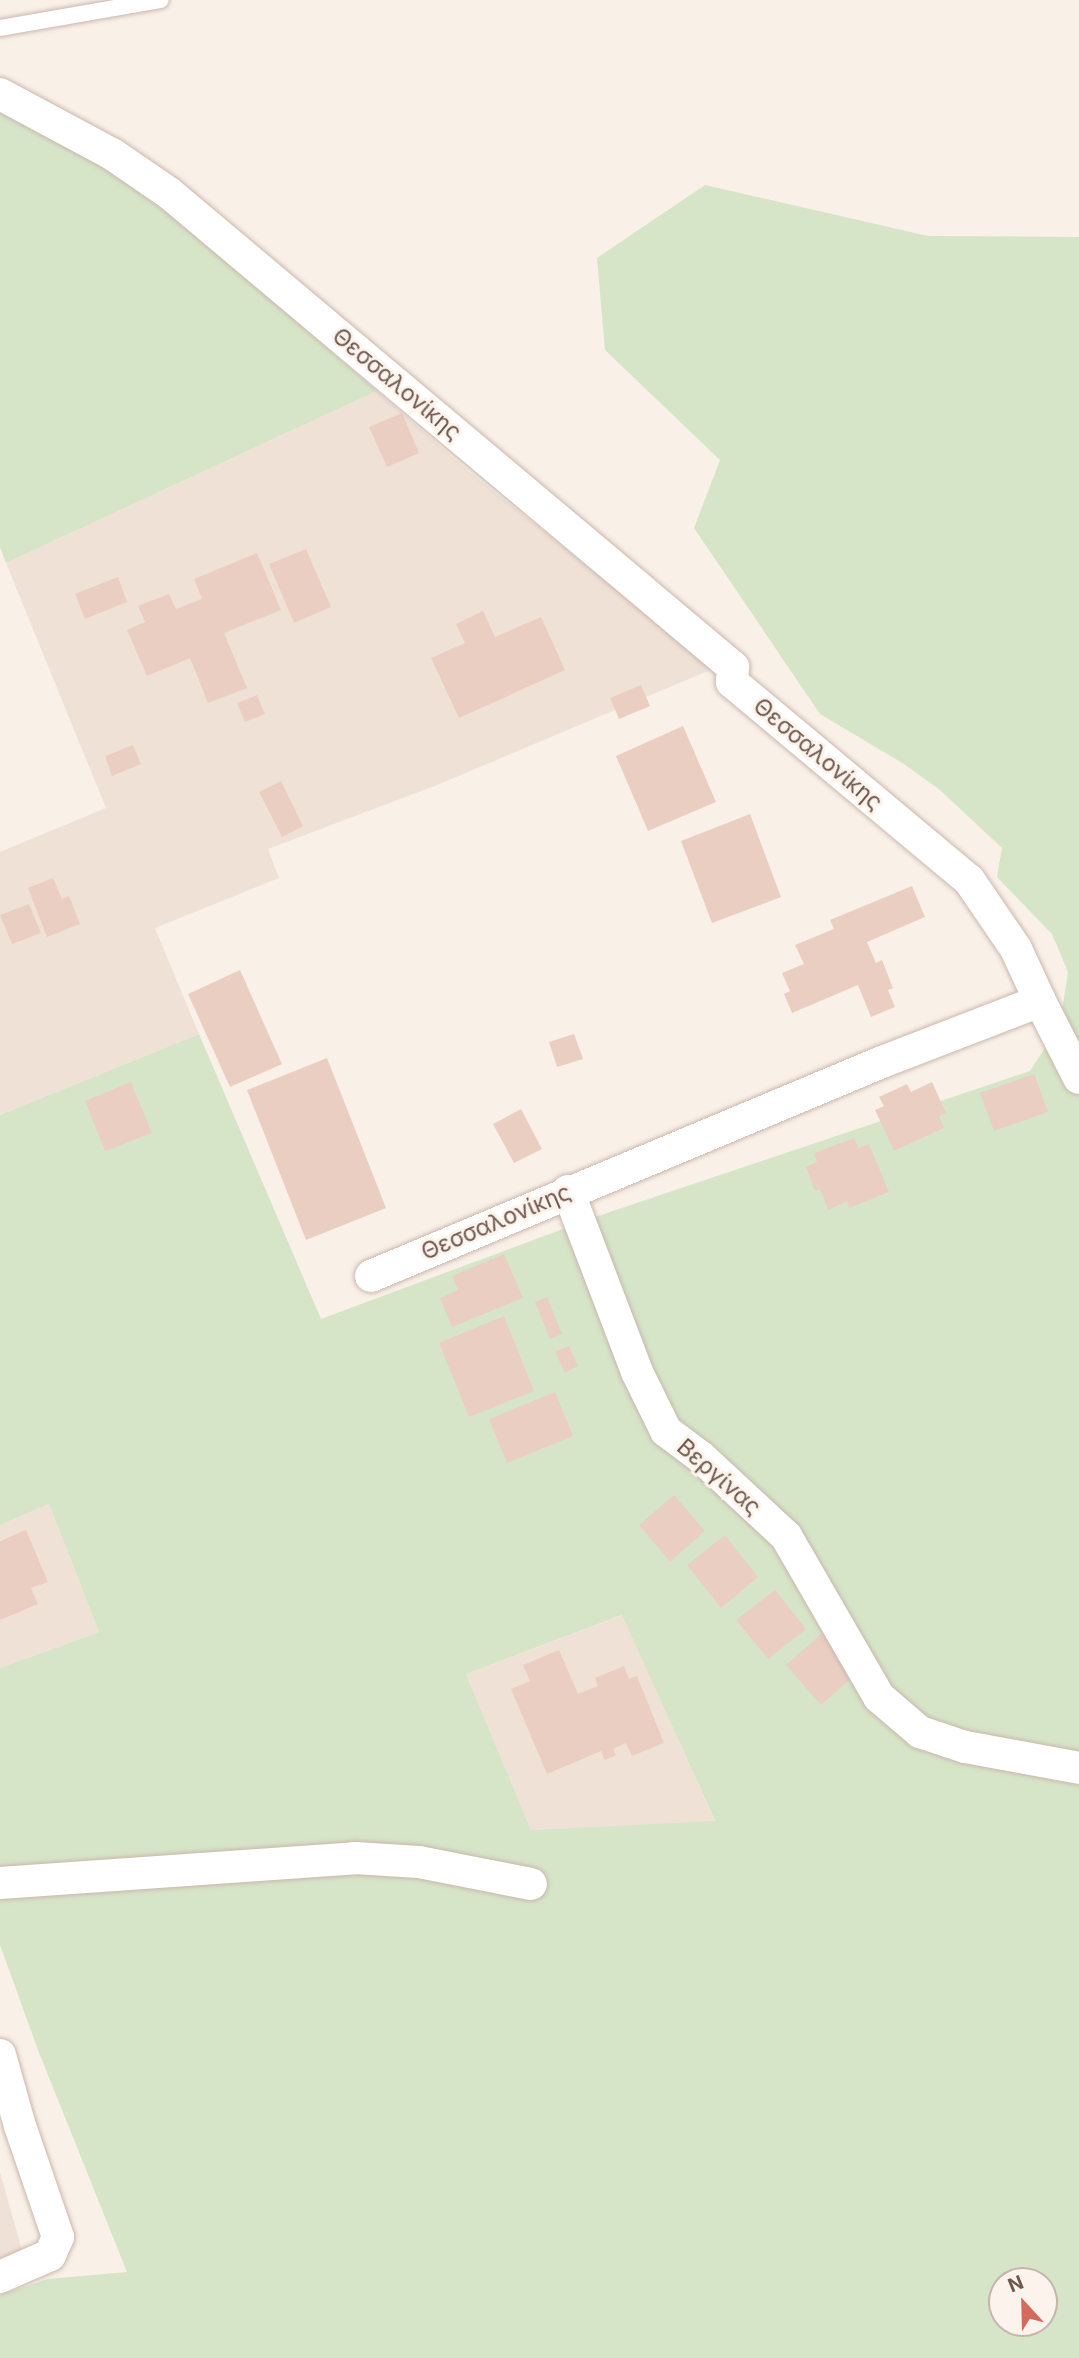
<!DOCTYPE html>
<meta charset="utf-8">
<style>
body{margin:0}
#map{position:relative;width:1079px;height:2358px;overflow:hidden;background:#f9f0e7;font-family:Inter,sans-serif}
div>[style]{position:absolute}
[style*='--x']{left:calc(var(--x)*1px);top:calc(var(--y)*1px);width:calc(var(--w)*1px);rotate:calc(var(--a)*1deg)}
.residential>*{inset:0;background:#f0e1d6}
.green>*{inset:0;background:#d6e5c7}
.building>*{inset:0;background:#ebcec2}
.roads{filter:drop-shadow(0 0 2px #c9b7ae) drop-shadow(0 0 2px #c9b7ae)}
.service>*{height:16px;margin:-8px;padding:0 8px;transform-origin:8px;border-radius:8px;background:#fff}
.minor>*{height:32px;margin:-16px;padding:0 16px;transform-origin:16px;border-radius:16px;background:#fff}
span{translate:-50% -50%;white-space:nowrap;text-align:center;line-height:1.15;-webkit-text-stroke:6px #fcf4ec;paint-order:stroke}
.street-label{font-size:23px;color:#6f574f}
.north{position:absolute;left:988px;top:2267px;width:70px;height:70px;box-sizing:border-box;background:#fcf4ec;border:2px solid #c4b5ad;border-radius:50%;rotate:338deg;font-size:19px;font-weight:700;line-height:28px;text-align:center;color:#6f574f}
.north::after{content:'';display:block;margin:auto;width:24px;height:32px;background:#d36a5c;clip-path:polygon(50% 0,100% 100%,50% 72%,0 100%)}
</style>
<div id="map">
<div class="residential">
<div style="clip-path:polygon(377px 391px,467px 470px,715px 668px,437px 785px,268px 849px,279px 878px,155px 928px,199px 1034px,0 1115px,0 852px,106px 808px,6px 563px)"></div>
<div style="clip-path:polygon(49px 1504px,99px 1632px,0 1668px,0 1525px)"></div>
<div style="clip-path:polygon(623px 1615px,715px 1822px,531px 1830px,466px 1674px)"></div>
<div style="clip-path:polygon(0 2172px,23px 2254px,0 2264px)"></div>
</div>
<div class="green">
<div style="clip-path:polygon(0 111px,66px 145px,150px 196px,377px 391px,6px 563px,0 547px)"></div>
<div style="clip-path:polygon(evenodd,705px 185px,928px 236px,1079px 237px,1079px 2358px,0 2358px,0 2295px,48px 2279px,127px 2272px,38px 2050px,0 1945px,0 1668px,99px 1632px,49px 1504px,0 1525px,0 1115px,199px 1034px,321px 1319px,595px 1217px,1030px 1071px,1060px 1025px,1068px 972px,1052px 934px,997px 877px,1002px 848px,940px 790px,904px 764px,820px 714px,694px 528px,720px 460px,605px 350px,597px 258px,705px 185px,622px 1615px,715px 1821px,531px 1830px,466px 1674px,622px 1615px,705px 185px,1002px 2281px,1044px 2281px,1044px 2323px,1002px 2323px,1002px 2281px)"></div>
</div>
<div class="building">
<div style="clip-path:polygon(402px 413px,419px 453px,387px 467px,369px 427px)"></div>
<div style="clip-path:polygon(306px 549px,331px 607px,294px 623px,269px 564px)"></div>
<div style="clip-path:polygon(257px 553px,281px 610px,224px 633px,247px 688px,208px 703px,190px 658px,147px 676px,127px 630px,145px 622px,138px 606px,169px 594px,176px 609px,202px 599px,194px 579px)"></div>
<div style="clip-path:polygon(118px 577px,127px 602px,85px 619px,75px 594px)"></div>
<div style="clip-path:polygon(483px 611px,495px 637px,541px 617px,565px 670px,459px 718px,431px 658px,465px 643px,456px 624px)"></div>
<div style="clip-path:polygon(641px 685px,650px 706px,619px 719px,610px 698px)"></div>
<div style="clip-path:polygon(257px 695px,265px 714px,245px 722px,237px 703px)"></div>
<div style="clip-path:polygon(683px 726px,716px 802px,648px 831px,616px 756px)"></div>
<div style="clip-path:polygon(133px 745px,141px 764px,112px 776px,105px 756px)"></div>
<div style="clip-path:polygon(281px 781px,303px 826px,282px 837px,259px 792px)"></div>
<div style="clip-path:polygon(750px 814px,781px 897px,712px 923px,681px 841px)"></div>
<div style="clip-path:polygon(53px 878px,62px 899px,69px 896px,80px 924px,47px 937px,28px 888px)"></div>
<div style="clip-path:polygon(912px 886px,925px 917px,867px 942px,876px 963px,882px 960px,893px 988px,888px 990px,895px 1007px,871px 1017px,858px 985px,792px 1013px,784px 994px,790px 991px,782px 973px,804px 964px,795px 945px,834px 929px,830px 920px)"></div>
<div style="clip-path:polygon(29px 904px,41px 933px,12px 944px,0 915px)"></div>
<div style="clip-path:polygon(240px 970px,282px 1064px,230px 1087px,188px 994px)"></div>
<div style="clip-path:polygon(574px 1034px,583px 1059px,557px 1067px,549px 1042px)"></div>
<div style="clip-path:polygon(327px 1058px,386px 1208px,306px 1240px,247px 1090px)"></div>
<div style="clip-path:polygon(1034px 1074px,1048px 1112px,994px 1131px,980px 1093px)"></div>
<div style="clip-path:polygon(131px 1082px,152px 1133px,105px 1151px,85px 1101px)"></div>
<div style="clip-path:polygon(932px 1082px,946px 1113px,939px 1116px,944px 1128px,894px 1151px,875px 1110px,884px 1106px,879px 1097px,907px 1084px,911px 1092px)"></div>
<div style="clip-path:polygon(521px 1109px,542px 1149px,514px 1163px,493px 1124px)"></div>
<div style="clip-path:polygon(854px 1138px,859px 1148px,869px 1144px,889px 1192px,849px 1208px,847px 1201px,828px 1210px,820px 1189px,815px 1191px,806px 1167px,817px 1162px,814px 1153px)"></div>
<div style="clip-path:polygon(504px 1254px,523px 1298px,452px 1327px,440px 1298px,458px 1290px,452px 1276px)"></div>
<div style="clip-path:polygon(547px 1297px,562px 1334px,550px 1339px,535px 1302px)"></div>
<div style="clip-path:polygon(504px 1316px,534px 1391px,469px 1417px,439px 1343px)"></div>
<div style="clip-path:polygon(569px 1346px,578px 1366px,565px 1373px,555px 1352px)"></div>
<div style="clip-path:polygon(555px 1392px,573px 1436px,507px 1463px,489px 1419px)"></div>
<div style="clip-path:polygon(674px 1495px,705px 1531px,670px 1562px,639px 1525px)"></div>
<div style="clip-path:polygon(26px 1530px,48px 1582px,31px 1588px,38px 1604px,0 1620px,0 1541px)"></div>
<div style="clip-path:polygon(725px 1535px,758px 1577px,721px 1608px,687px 1565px)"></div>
<div style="clip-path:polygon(775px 1590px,806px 1629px,768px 1659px,736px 1620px)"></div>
<div style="clip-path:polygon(821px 1634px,856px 1674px,821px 1705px,786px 1665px)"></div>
<div style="clip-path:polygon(559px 1650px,578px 1694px,598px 1686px,595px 1678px,624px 1666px,629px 1679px,637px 1676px,664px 1743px,632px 1756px,626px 1743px,613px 1749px,616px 1755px,605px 1760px,601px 1751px,547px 1774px,511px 1689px,530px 1681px,523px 1665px)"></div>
</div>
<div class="roads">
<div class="service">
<div style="--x:0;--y:28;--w:163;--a:-9.9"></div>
</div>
<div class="minor">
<div style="--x:0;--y:94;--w:127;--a:28.2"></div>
<div style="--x:112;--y:154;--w:69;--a:34.4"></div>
<div style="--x:169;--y:193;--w:737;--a:40.04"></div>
<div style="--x:733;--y:667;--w:15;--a:94"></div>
<div style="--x:732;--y:682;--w:309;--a:39.9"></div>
<div style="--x:969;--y:880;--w:83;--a:55.7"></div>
<div style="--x:1016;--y:949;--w:57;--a:65.2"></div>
<div style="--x:1040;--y:1001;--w:169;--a:158.9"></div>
<div style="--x:882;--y:1062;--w:554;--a:157.28"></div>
<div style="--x:1040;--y:1001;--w:86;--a:63.1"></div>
<div style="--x:568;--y:1191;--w:194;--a:69.1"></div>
<div style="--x:637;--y:1372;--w:66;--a:63.8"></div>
<div style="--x:666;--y:1431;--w:45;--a:36.9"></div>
<div style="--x:702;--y:1458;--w:115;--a:42.9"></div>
<div style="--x:786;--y:1536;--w:186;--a:60"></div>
<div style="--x:879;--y:1697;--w:54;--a:40.5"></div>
<div style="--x:920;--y:1732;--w:47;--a:18.4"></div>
<div style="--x:965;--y:1747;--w:116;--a:10.4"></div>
<div style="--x:0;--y:1883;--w:356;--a:-4"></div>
<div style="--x:355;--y:1858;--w:64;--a:3.6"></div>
<div style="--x:419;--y:1862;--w:114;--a:11.1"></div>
<div style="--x:0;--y:2055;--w:74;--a:74.3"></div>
<div style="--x:20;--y:2126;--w:117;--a:71.1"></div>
<div style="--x:58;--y:2237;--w:20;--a:114"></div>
<div style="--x:50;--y:2255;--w:55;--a:156.3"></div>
</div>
</div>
<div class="street-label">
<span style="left:397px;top:384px;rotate:40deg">Θεσσαλονίκης</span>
<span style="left:818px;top:754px;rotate:40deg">Θεσσαλονίκης</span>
<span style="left:496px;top:1222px;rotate:-23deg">Θεσσαλονίκης</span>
<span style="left:719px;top:1477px;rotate:41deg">Βεργίνας</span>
</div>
<div class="north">N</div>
</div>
